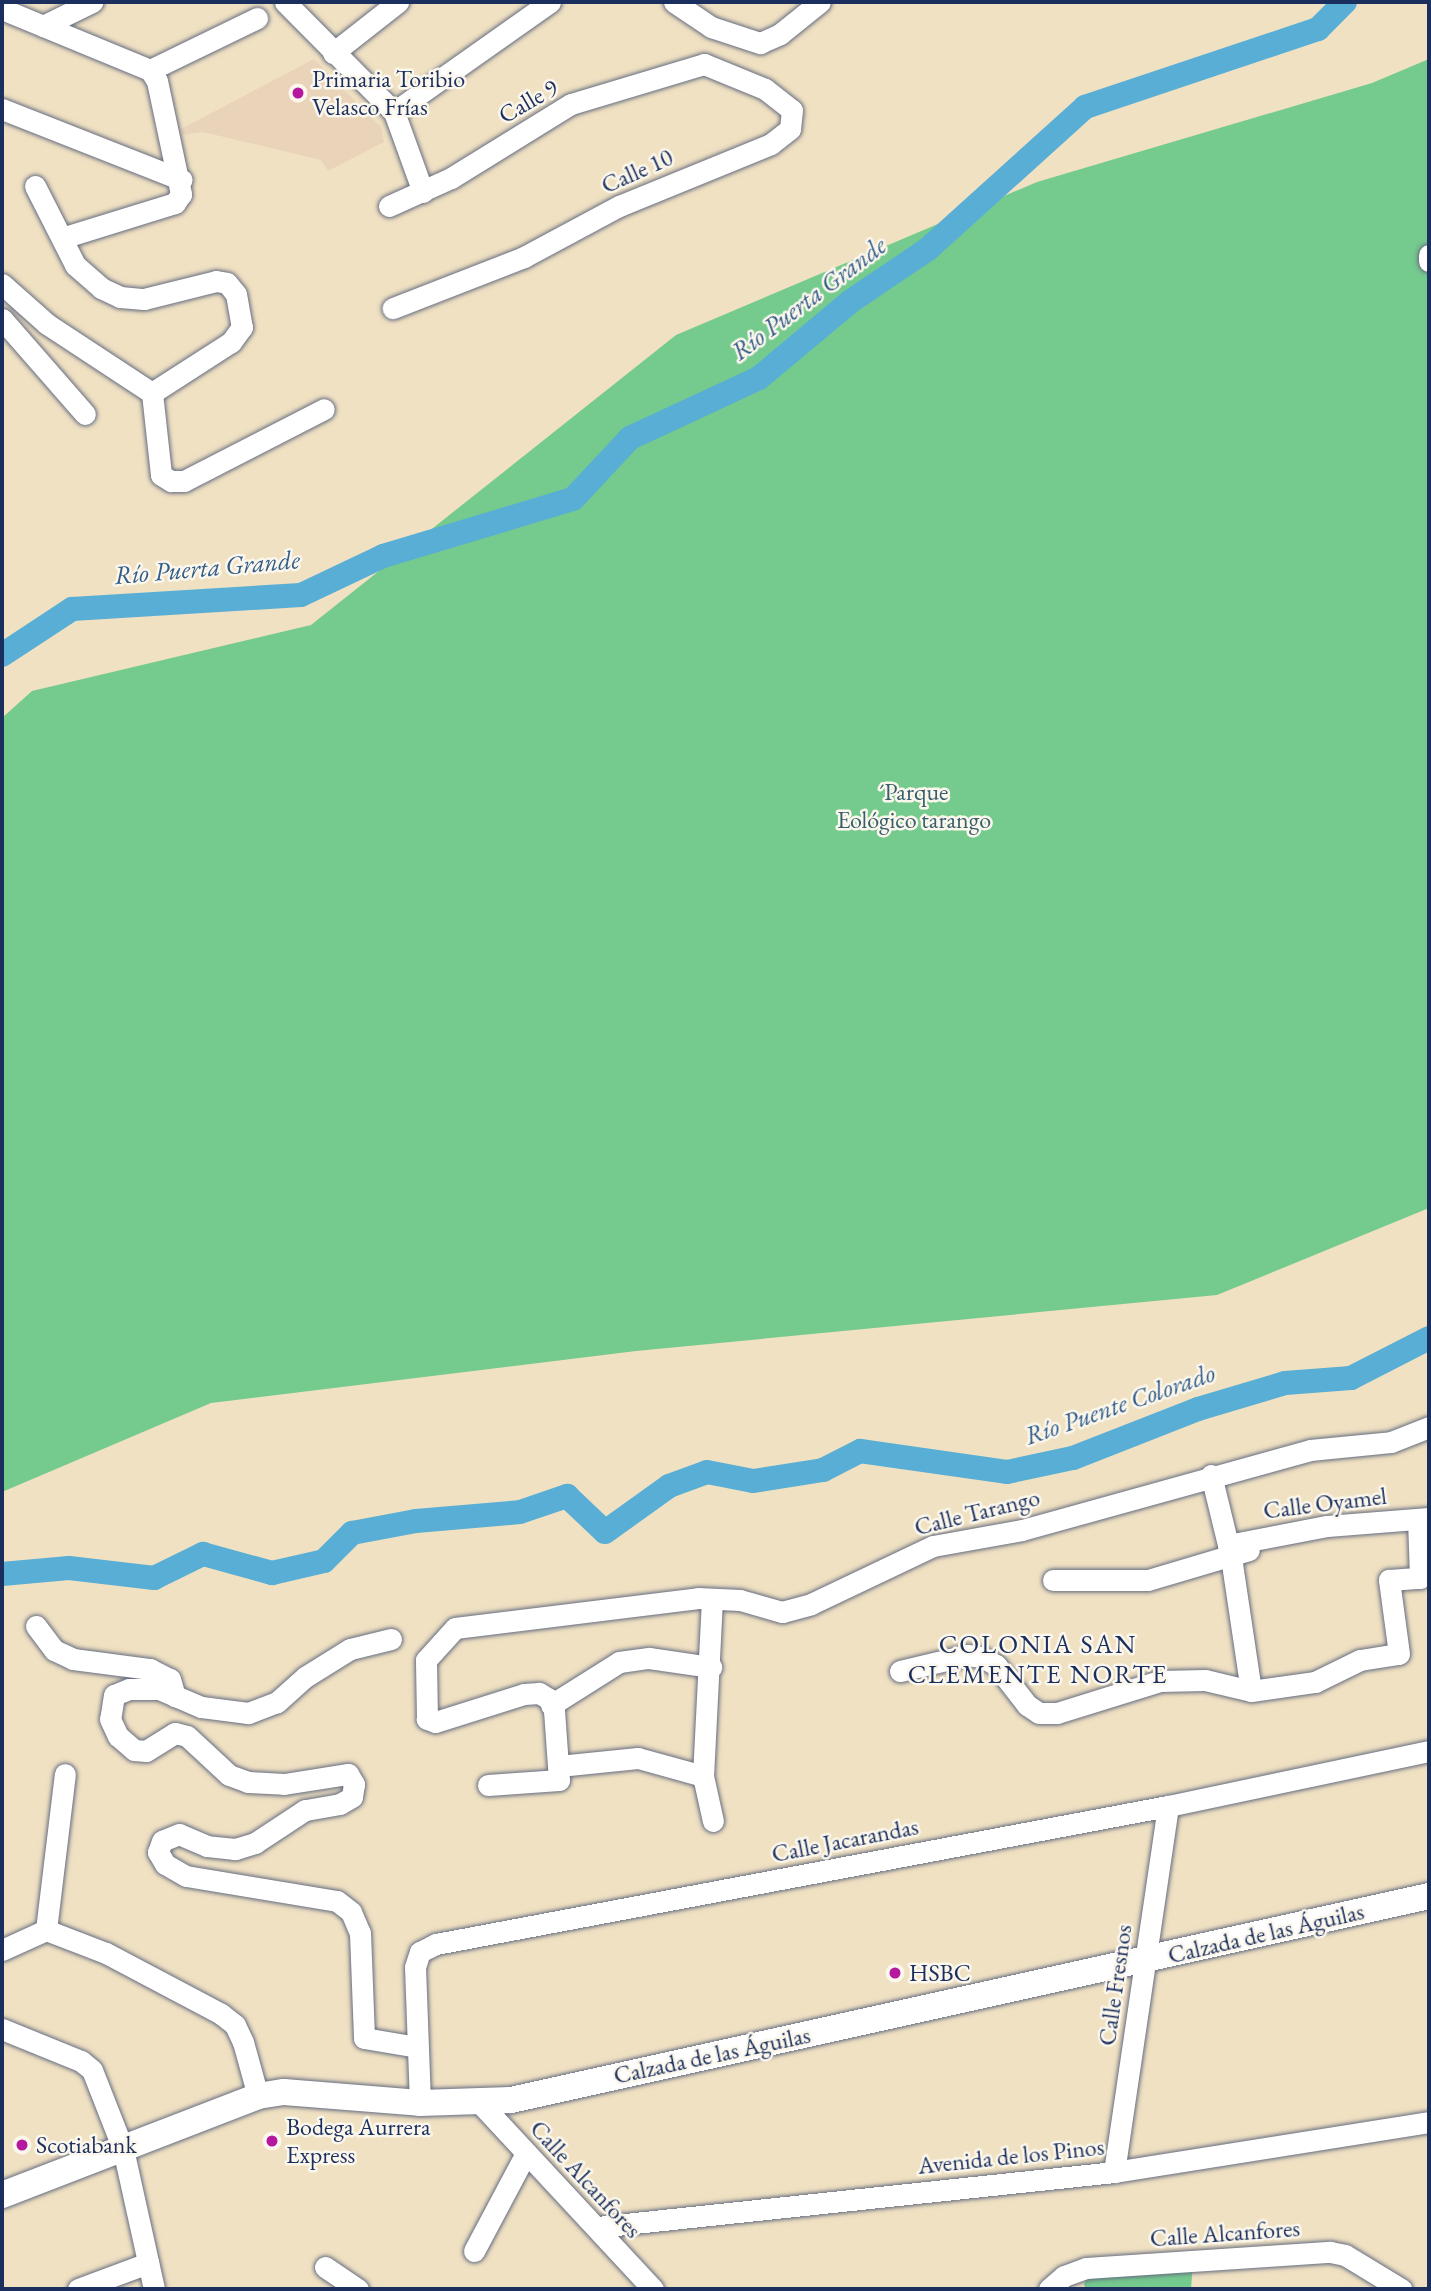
<!DOCTYPE html>
<meta charset="utf-8">
<style>
body{margin:0}
#map{position:relative;width:1431px;height:2291px;overflow:hidden;background:#f0e1c2;font-family:"EB Garamond",serif}
div>[style]{position:absolute}
[style*='--x']{left:calc(var(--x)*1px);top:calc(var(--y)*1px);width:calc(var(--w)*1px);rotate:calc(var(--a)*1deg)}
.built>*{inset:0;background:#ead4b9}
.green>*{inset:0;background:#75ca8e}
.river>*{height:24px;margin:-12px;padding:0 12px;transform-origin:12px;border-radius:12px;background:#59aed5}
.roads{filter:drop-shadow(0 0 2px #666d81) drop-shadow(0 0 2px #666d81)}
.minor>*{height:21px;margin:-10.5px;padding:0 10.5px;transform-origin:10.5px;border-radius:10.5px;background:#fff}
.major>*{height:26px;margin:-13px;padding:0 13px;transform-origin:13px;border-radius:13px;background:#fff}
.dots>*{width:19px;height:19px;translate:-50% -50%;box-sizing:border-box;border:4px solid #fbf7ec;border-radius:50%}
span{translate:-50% -50%;white-space:nowrap;text-align:center;line-height:1.15;-webkit-text-stroke:5px #fbf7ec;paint-order:stroke}
.poi-label{font-size:24px;color:#1b2f5e}
.left{translate:0 -50%;text-align:left}
.street-label{font-size:24px;color:#1b2f5e}
.park-label{font-size:24px;color:#365e6c}
.water-label{font-size:26px;color:#315b88;font-style:italic}
.neighbourhood-label{font-size:26px;color:#1b2f5e;letter-spacing:2px}
.frame{position:absolute;inset:0;border:4px solid #1b2f5e;pointer-events:none}
</style>
<div id="map">
<div class="built">
<div style="clip-path:polygon(314px 59px,381px 127px,384px 142px,328px 171px,321px 160px,203px 132px,183px 135px,181px 129px)"></div>
</div>
<div class="green">
<div style="clip-path:polygon(1429px 59px,1429px 1208px,1217px 1295px,636px 1351px,211px 1403px,2px 1492px,2px 718px,32px 691px,311px 625px,676px 335px,1037px 182px,1372px 83px)"></div>
<div style="clip-path:polygon(1193px 2263px,1191px 2289px,1086px 2289px,1084px 2285px,1088px 2271px)"></div>
</div>
<div class="river">
<div style="--x:2;--y:655;--w:84;--a:-33.3"></div>
<div style="--x:72;--y:609;--w:229;--a:-3.5"></div>
<div style="--x:301;--y:595;--w:91;--a:-25.4"></div>
<div style="--x:383;--y:556;--w:198;--a:-16.7"></div>
<div style="--x:573;--y:499;--w:83;--a:-46.9"></div>
<div style="--x:630;--y:438;--w:142;--a:-24.9"></div>
<div style="--x:759;--y:378;--w:120;--a:-39.9"></div>
<div style="--x:851;--y:301;--w:93;--a:-34"></div>
<div style="--x:928;--y:249;--w:212;--a:-42.1"></div>
<div style="--x:1085;--y:107;--w:246;--a:-18.5"></div>
<div style="--x:1318;--y:29;--w:38;--a:-45"></div>
<div style="--x:2;--y:1574;--w:67;--a:-5.1"></div>
<div style="--x:69;--y:1568;--w:86;--a:6.7"></div>
<div style="--x:154;--y:1578;--w:55;--a:-26.1"></div>
<div style="--x:203;--y:1554;--w:72;--a:15.4"></div>
<div style="--x:272;--y:1573;--w:53;--a:-13"></div>
<div style="--x:324;--y:1561;--w:40;--a:-45"></div>
<div style="--x:352;--y:1533;--w:65;--a:-10.6"></div>
<div style="--x:416;--y:1521;--w:104;--a:-4.9"></div>
<div style="--x:520;--y:1512;--w:50;--a:-18.8"></div>
<div style="--x:567;--y:1496;--w:52;--a:43.5"></div>
<div style="--x:605;--y:1532;--w:79;--a:-35.7"></div>
<div style="--x:669;--y:1486;--w:40;--a:-20.2"></div>
<div style="--x:707;--y:1472;--w:47;--a:11.1"></div>
<div style="--x:753;--y:1481;--w:71;--a:-8.9"></div>
<div style="--x:823;--y:1470;--w:42;--a:-27.2"></div>
<div style="--x:860;--y:1451;--w:148;--a:8.1"></div>
<div style="--x:1007;--y:1472;--w:67;--a:-12"></div>
<div style="--x:1073;--y:1458;--w:134;--a:-21.4"></div>
<div style="--x:1198;--y:1409;--w:91;--a:-16.6"></div>
<div style="--x:1285;--y:1383;--w:66;--a:-4.3"></div>
<div style="--x:1351;--y:1378;--w:88;--a:-27.1"></div>
</div>
<div class="roads">
<div class="minor">
<div style="--x:285;--y:2;--w:155;--a:45.3"></div>
<div style="--x:394;--y:112;--w:85;--a:70.1"></div>
<div style="--x:674;--y:2;--w:45;--a:34"></div>
<div style="--x:711;--y:27;--w:52;--a:18.1"></div>
<div style="--x:760;--y:43;--w:22;--a:-24"></div>
<div style="--x:780;--y:34;--w:51;--a:-38.7"></div>
<div style="--x:2;--y:9;--w:160;--a:22.4"></div>
<div style="--x:150;--y:70;--w:13;--a:58"></div>
<div style="--x:157;--y:81;--w:116;--a:78"></div>
<div style="--x:181;--y:194;--w:11;--a:124"></div>
<div style="--x:175;--y:203;--w:118;--a:162.8"></div>
<div style="--x:43;--y:26;--w:55;--a:-26.1"></div>
<div style="--x:333;--y:53;--w:83;--a:-38.1"></div>
<div style="--x:150;--y:70;--w:119;--a:-25.9"></div>
<div style="--x:2;--y:109;--w:193;--a:21.5"></div>
<div style="--x:394;--y:112;--w:191;--a:-35.2"></div>
<div style="--x:35;--y:186;--w:89;--a:63.1"></div>
<div style="--x:75;--y:265;--w:35;--a:41"></div>
<div style="--x:101;--y:288;--w:21;--a:25"></div>
<div style="--x:120;--y:297;--w:24;--a:5"></div>
<div style="--x:144;--y:299;--w:74;--a:-14"></div>
<div style="--x:216;--y:281;--w:11;--a:10"></div>
<div style="--x:227;--y:283;--w:14;--a:51"></div>
<div style="--x:236;--y:294;--w:34;--a:80"></div>
<div style="--x:242;--y:327;--w:19;--a:126"></div>
<div style="--x:231;--y:342;--w:94;--a:147.2"></div>
<div style="--x:389;--y:206;--w:68;--a:-24.3"></div>
<div style="--x:451;--y:178;--w:141;--a:-31.7"></div>
<div style="--x:571;--y:104;--w:139;--a:-16.7"></div>
<div style="--x:704;--y:64;--w:66;--a:22.3"></div>
<div style="--x:765;--y:89;--w:34;--a:38"></div>
<div style="--x:792;--y:110;--w:19;--a:96"></div>
<div style="--x:790;--y:129;--w:24;--a:142"></div>
<div style="--x:771;--y:144;--w:164;--a:157.8"></div>
<div style="--x:619;--y:206;--w:108;--a:151.8"></div>
<div style="--x:524;--y:257;--w:141;--a:158.7"></div>
<div style="--x:1429;--y:255;--w:6;--a:90"></div>
<div style="--x:2;--y:284;--w:60;--a:41.6"></div>
<div style="--x:47;--y:324;--w:126;--a:33.3"></div>
<div style="--x:152;--y:393;--w:82;--a:83.7"></div>
<div style="--x:161;--y:475;--w:12;--a:31"></div>
<div style="--x:171;--y:481;--w:13;--a:0"></div>
<div style="--x:184;--y:481;--w:157;--a:-27.2"></div>
<div style="--x:2;--y:319;--w:126;--a:48.9"></div>
<div style="--x:1211;--y:1475;--w:72;--a:76.3"></div>
<div style="--x:1228;--y:1545;--w:101;--a:-10.9"></div>
<div style="--x:1327;--y:1526;--w:102;--a:-4.5"></div>
<div style="--x:1231;--y:1557;--w:135;--a:81.5"></div>
<div style="--x:1053;--y:1580;--w:95;--a:0"></div>
<div style="--x:1148;--y:1580;--w:105;--a:-16.5"></div>
<div style="--x:712;--y:1599;--w:177;--a:92.9"></div>
<div style="--x:703;--y:1776;--w:46;--a:77.5"></div>
<div style="--x:36;--y:1626;--w:30;--a:53"></div>
<div style="--x:54;--y:1650;--w:21;--a:25"></div>
<div style="--x:73;--y:1659;--w:78;--a:7.4"></div>
<div style="--x:150;--y:1669;--w:22;--a:27"></div>
<div style="--x:170;--y:1679;--w:18;--a:74"></div>
<div style="--x:391;--y:1639;--w:42;--a:166.3"></div>
<div style="--x:350;--y:1649;--w:53;--a:148.1"></div>
<div style="--x:305;--y:1677;--w:38;--a:138"></div>
<div style="--x:277;--y:1702;--w:31;--a:159"></div>
<div style="--x:248;--y:1713;--w:47;--a:-172.7"></div>
<div style="--x:201;--y:1707;--w:46;--a:-156.8"></div>
<div style="--x:159;--y:1689;--w:30;--a:180"></div>
<div style="--x:129;--y:1689;--w:16;--a:158"></div>
<div style="--x:114;--y:1695;--w:24;--a:99"></div>
<div style="--x:110;--y:1719;--w:19;--a:65"></div>
<div style="--x:118;--y:1736;--w:21;--a:41"></div>
<div style="--x:134;--y:1750;--w:12;--a:5"></div>
<div style="--x:146;--y:1751;--w:34;--a:-32"></div>
<div style="--x:175;--y:1733;--w:12;--a:14"></div>
<div style="--x:187;--y:1736;--w:57;--a:42.9"></div>
<div style="--x:229;--y:1775;--w:20;--a:20"></div>
<div style="--x:248;--y:1782;--w:36;--a:3"></div>
<div style="--x:284;--y:1784;--w:65;--a:-8.9"></div>
<div style="--x:348;--y:1774;--w:12;--a:59"></div>
<div style="--x:354;--y:1784;--w:13;--a:99"></div>
<div style="--x:352;--y:1797;--w:14;--a:150"></div>
<div style="--x:340;--y:1804;--w:36;--a:170"></div>
<div style="--x:305;--y:1810;--w:60;--a:146.6"></div>
<div style="--x:255;--y:1843;--w:21;--a:163"></div>
<div style="--x:235;--y:1849;--w:28;--a:-174"></div>
<div style="--x:207;--y:1846;--w:30;--a:-157"></div>
<div style="--x:179;--y:1834;--w:18;--a:158"></div>
<div style="--x:162;--y:1841;--w:12;--a:110"></div>
<div style="--x:158;--y:1852;--w:14;--a:60"></div>
<div style="--x:165;--y:1864;--w:24;--a:30"></div>
<div style="--x:186;--y:1876;--w:153;--a:9.4"></div>
<div style="--x:337;--y:1901;--w:18;--a:38"></div>
<div style="--x:351;--y:1912;--w:23;--a:67"></div>
<div style="--x:360;--y:1933;--w:105;--a:87.8"></div>
<div style="--x:364;--y:2038;--w:54;--a:9.6"></div>
<div style="--x:900;--y:1671;--w:69;--a:-13.4"></div>
<div style="--x:967;--y:1655;--w:15;--a:8"></div>
<div style="--x:982;--y:1657;--w:16;--a:30"></div>
<div style="--x:996;--y:1665;--w:51;--a:52.2"></div>
<div style="--x:1027;--y:1705;--w:14;--a:34"></div>
<div style="--x:1039;--y:1713;--w:18;--a:0"></div>
<div style="--x:1057;--y:1713;--w:108;--a:-17.3"></div>
<div style="--x:1160;--y:1681;--w:45;--a:-1.3"></div>
<div style="--x:1205;--y:1680;--w:47;--a:13.4"></div>
<div style="--x:1251;--y:1691;--w:65;--a:-8"></div>
<div style="--x:1315;--y:1682;--w:50;--a:-26.1"></div>
<div style="--x:1360;--y:1660;--w:39;--a:-9"></div>
<div style="--x:1399;--y:1654;--w:75;--a:-97.7"></div>
<div style="--x:1389;--y:1580;--w:31;--a:-4"></div>
<div style="--x:1420;--y:1578;--w:59;--a:-91.9"></div>
<div style="--x:551;--y:1705;--w:80;--a:-32.3"></div>
<div style="--x:619;--y:1662;--w:30;--a:-8"></div>
<div style="--x:649;--y:1658;--w:63;--a:8.3"></div>
<div style="--x:559;--y:1766;--w:79;--a:-5.8"></div>
<div style="--x:638;--y:1758;--w:67;--a:15.5"></div>
<div style="--x:488;--y:1785;--w:71;--a:-4"></div>
<div style="--x:559;--y:1780;--w:70;--a:-94.1"></div>
<div style="--x:554;--y:1710;--w:12;--a:-114"></div>
<div style="--x:549;--y:1699;--w:12;--a:-149"></div>
<div style="--x:539;--y:1693;--w:15;--a:176"></div>
<div style="--x:524;--y:1694;--w:93;--a:162.5"></div>
<div style="--x:435;--y:1722;--w:9;--a:-159"></div>
<div style="--x:427;--y:1719;--w:59;--a:-91"></div>
<div style="--x:426;--y:1660;--w:43;--a:-47.8"></div>
<div style="--x:455;--y:1628;--w:245;--a:-7"></div>
<div style="--x:698;--y:1598;--w:42;--a:2.7"></div>
<div style="--x:740;--y:1600;--w:44;--a:15.9"></div>
<div style="--x:782;--y:1612;--w:30;--a:-15"></div>
<div style="--x:811;--y:1604;--w:135;--a:-25.4"></div>
<div style="--x:933;--y:1546;--w:90;--a:-10.2"></div>
<div style="--x:1022;--y:1530;--w:299;--a:-15.5"></div>
<div style="--x:1310;--y:1450;--w:81;--a:-5.6"></div>
<div style="--x:1391;--y:1442;--w:41;--a:-21.5"></div>
<div style="--x:46;--y:1930;--w:157;--a:-83.1"></div>
<div style="--x:2;--y:1950;--w:48;--a:-24.4"></div>
<div style="--x:46;--y:1930;--w:64;--a:21"></div>
<div style="--x:106;--y:1953;--w:130;--a:27.9"></div>
<div style="--x:221;--y:2014;--w:18;--a:38"></div>
<div style="--x:235;--y:2025;--w:19;--a:65"></div>
<div style="--x:243;--y:2042;--w:56;--a:74.5"></div>
<div style="--x:2;--y:2029;--w:85;--a:22.1"></div>
<div style="--x:81;--y:2061;--w:14;--a:39"></div>
<div style="--x:92;--y:2070;--w:85;--a:68.6"></div>
<div style="--x:123;--y:2149;--w:143;--a:77.5"></div>
<div style="--x:420;--y:2103;--w:136;--a:-92.1"></div>
<div style="--x:415;--y:1967;--w:16;--a:-72"></div>
<div style="--x:420;--y:1952;--w:18;--a:-27"></div>
<div style="--x:436;--y:1944;--w:745;--a:-10.68"></div>
<div style="--x:1168;--y:1806;--w:267;--a:-11.9"></div>
<div style="--x:481;--y:2104;--w:253;--a:47.1"></div>
<div style="--x:1114;--y:2172;--w:370;--a:-81.6"></div>
<div style="--x:597;--y:2227;--w:520;--a:-6.07"></div>
<div style="--x:1114;--y:2172;--w:319;--a:-9"></div>
<div style="--x:474;--y:2251;--w:111;--a:-62"></div>
<div style="--x:325;--y:2267;--w:40;--a:34"></div>
<div style="--x:78;--y:2289;--w:75;--a:-20.4"></div>
<div style="--x:1049;--y:2289;--w:20;--a:-41"></div>
<div style="--x:1064;--y:2276;--w:23;--a:-20"></div>
<div style="--x:1086;--y:2268;--w:245;--a:-3.8"></div>
<div style="--x:1330;--y:2252;--w:15;--a:11"></div>
<div style="--x:1345;--y:2255;--w:66;--a:31.3"></div>
</div>
<div class="major">
<div style="--x:2;--y:2195;--w:274;--a:-21.1"></div>
<div style="--x:258;--y:2096;--w:26;--a:-9"></div>
<div style="--x:284;--y:2092;--w:136;--a:4.6"></div>
<div style="--x:420;--y:2103;--w:91;--a:-1.9"></div>
<div style="--x:511;--y:2100;--w:940;--a:-12.53"></div>
</div>
</div>
<div class="dots">
<div style="left:298px;top:93px;background:#b5179e"></div>
<div style="left:895px;top:1973px;background:#b5179e"></div>
<div style="left:272px;top:2141px;background:#b5179e"></div>
<div style="left:22px;top:2145px;background:#b5179e"></div>
</div>
<div class="poi-label">
<span class="left" style="left:312px;top:93px">Primaria Toribio<br>Velasco Frías</span>
<span class="left" style="left:909px;top:1973px">HSBC</span>
<span class="left" style="left:286px;top:2141px">Bodega Aurrera<br>Express</span>
<span class="left" style="left:36px;top:2145px">Scotiabank</span>
</div>
<div class="street-label">
<span style="left:528px;top:101px;rotate:-30deg">Calle 9</span>
<span style="left:637px;top:171px;rotate:-24deg">Calle 10</span>
<span style="left:1325px;top:1503px;rotate:-7deg">Calle Oyamel</span>
<span style="left:977px;top:1512px;rotate:-14deg">Calle Tarango</span>
<span style="left:845px;top:1840px;rotate:-11deg">Calle Jacarandas</span>
<span style="left:1266px;top:1933px;rotate:-13deg">Calzada de las Águilas</span>
<span style="left:1115px;top:1985px;rotate:-82deg">Calle Fresnos</span>
<span style="left:712px;top:2055px;rotate:-12deg">Calzada de las Águilas</span>
<span style="left:1011px;top:2156px;rotate:-6deg">Avenida de los Pinos</span>
<span style="left:586px;top:2179px;rotate:47deg">Calle Alcanfores</span>
<span style="left:1225px;top:2233px;rotate:-4deg">Calle Alcanfores</span>
</div>
<div class="park-label">
<span style="left:914px;top:806px">´Parque<br>Eológico tarango</span>
</div>
<div class="water-label">
<span style="left:809px;top:299px;rotate:-37deg">Río Puerta Grande</span>
<span style="left:207px;top:568px;rotate:-5deg">Río Puerta Grande</span>
<span style="left:1120px;top:1405px;rotate:-19deg">Río Puente Colorado</span>
</div>
<div class="neighbourhood-label">
<span style="left:1038px;top:1660px">COLONIA SAN<br>CLEMENTE NORTE</span>
</div>
<div class="frame"></div>
</div>
